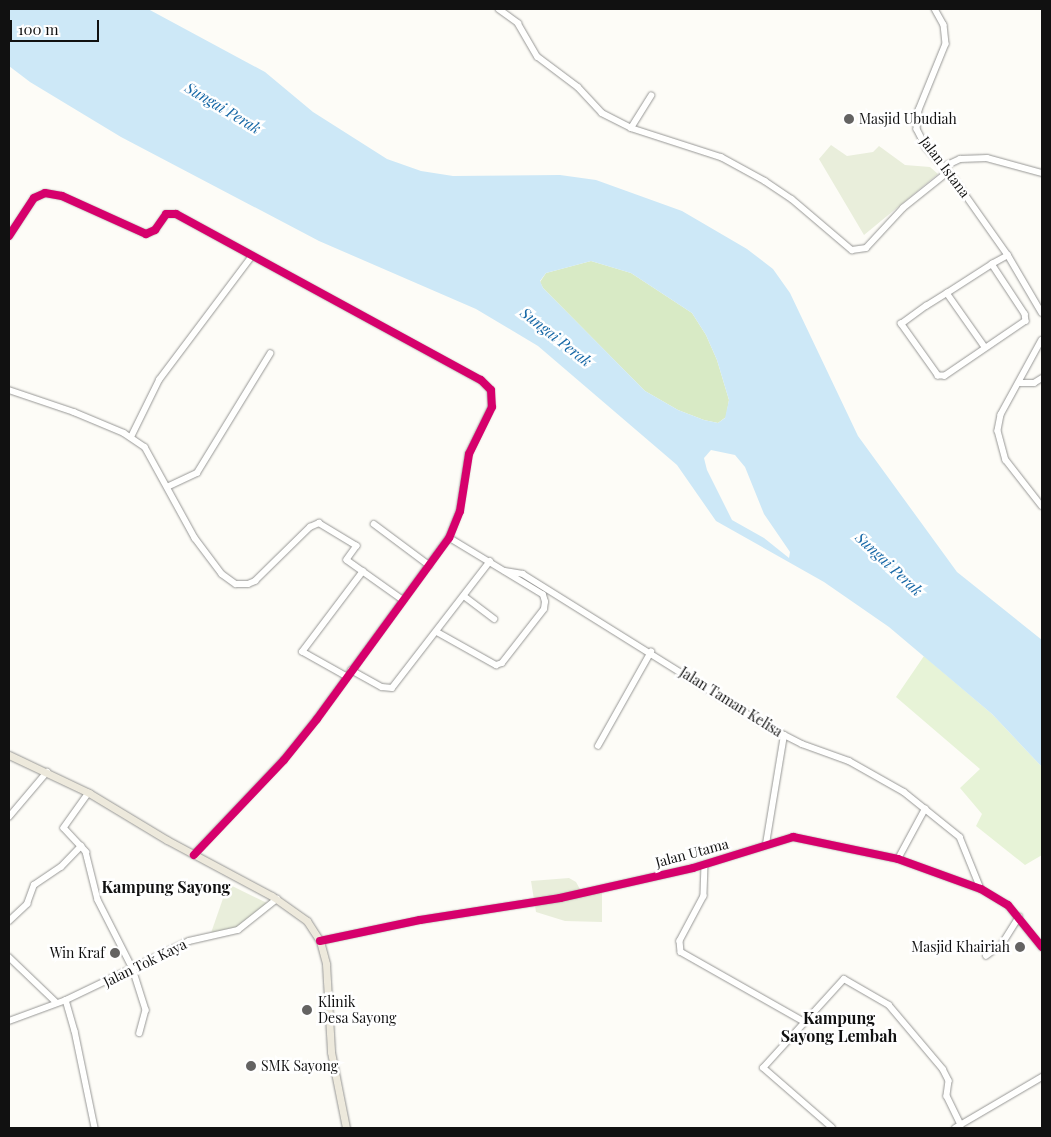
<!DOCTYPE html>
<style>
body{margin:0}
#map{position:relative;width:1051px;height:1137px;overflow:hidden;background:#fdfcf7;font-family:"Playfair Display",serif}
div>[style]{position:absolute}
[style*='--x']{left:calc(var(--x)*1px);top:calc(var(--y)*1px);width:calc(var(--w)*1px);rotate:calc(var(--a)*1deg)}
.green>*{inset:0;background:#e7f3d7}
.forest>*{inset:0;background:#d8eac5}
.cemetery>*{inset:0;background:#e9eedb}
.water>*{inset:0;background:#cde8f7}
.roads{filter:drop-shadow(0 0 1px #979795) drop-shadow(0 0 1px #979795)}
.minor>*{height:5.5px;margin:-2.75px;padding:0 2.75px;transform-origin:2.75px;border-radius:2.75px;background:#fffffe}
.major>*{height:7px;margin:-3.5px;padding:0 3.5px;transform-origin:3.5px;border-radius:3.5px;background:#ede9dc}
.cycleway>*{height:8px;margin:-4px;padding:0 4px;transform-origin:4px;border-radius:4px;background:#d6006c}
.dots>*{width:14px;height:14px;translate:-50% -50%;box-sizing:border-box;border:2px solid #fff;border-radius:50%}
span{translate:-50% -50%;white-space:nowrap;text-align:center;line-height:1.15;-webkit-text-stroke:5px #fff;paint-order:stroke}
.poi-label{font-size:14px;color:#111}
.left{translate:0 -50%;text-align:left}
.right{translate:-100% -50%;text-align:right}
.street-label{font-size:14px;color:#111}
.water-label{font-size:15px;color:#1768a6;font-style:italic}
.quarter-label{font-size:16px;color:#111;font-weight:700}
.frame{position:absolute;inset:0;border:10px solid #111;pointer-events:none}
.scale{position:absolute;left:10px;top:20px;width:89px;height:22px;box-sizing:border-box;border:2px solid #111;border-top:0;padding-left:6px;font-size:15px;line-height:18px;white-space:nowrap;color:#111;-webkit-text-stroke:4px #fff;paint-order:stroke}
</style>
<div id="map">
<div class="green">
<div style="clip-path:polygon(924px 656px,992px 714px,1042px 767px,1042px 855px,1025px 865px,976px 826px,982px 814px,960px 788px,980px 769px,896px 697px)"></div>
</div>
<div class="forest">
<div style="clip-path:polygon(591px 261px,631px 273px,692px 313px,706px 335px,717px 360px,729px 400px,726px 417px,718px 423px,704px 420px,678px 410px,645px 391px,543px 288px,540px 282px,546px 273px)"></div>
</div>
<div class="cemetery">
<div style="clip-path:polygon(831px 145px,847px 156px,873px 152px,879px 146px,905px 165px,930px 167px,938px 174px,864px 235px,819px 159px)"></div>
<div style="clip-path:polygon(569px 878px,576px 882px,581px 891px,602px 888px,602px 922px,565px 921px,536px 912px,531px 881px)"></div>
<div style="clip-path:polygon(228px 884px,267px 903px,237px 927px,211px 933px)"></div>
</div>
<div class="water">
<div style="clip-path:polygon(evenodd,9px 9px,148px 9px,265px 72px,313px 112px,387px 159px,421px 171px,453px 176px,560px 175px,596px 180px,682px 211px,747px 249px,773px 269px,790px 293px,858px 436px,957px 572px,1042px 640px,1042px 767px,992px 714px,889px 627px,824px 582px,716px 521px,677px 465px,538px 346px,476px 309px,319px 241px,121px 137px,30px 82px,9px 66px,9px 9px,591px 261px,631px 273px,692px 313px,706px 335px,717px 360px,729px 400px,725px 418px,718px 423px,704px 420px,678px 410px,645px 391px,543px 288px,540px 281px,546px 273px,591px 261px,9px 9px,711px 450px,735px 455px,745px 467px,764px 514px,790px 552px,789px 558px,764px 538px,732px 520px,707px 470px,704px 458px,711px 450px)"></div>
</div>
<div class="roads">
<div class="minor">
<div style="--x:499;--y:9;--w:24;--a:36"></div>
<div style="--x:518;--y:23;--w:39;--a:60"></div>
<div style="--x:538;--y:57;--w:50;--a:36.9"></div>
<div style="--x:578;--y:87;--w:35;--a:47"></div>
<div style="--x:602;--y:113;--w:33;--a:27"></div>
<div style="--x:631;--y:128;--w:95;--a:17.9"></div>
<div style="--x:721;--y:157;--w:50;--a:28.6"></div>
<div style="--x:765;--y:181;--w:32;--a:34"></div>
<div style="--x:792;--y:199;--w:79;--a:40.4"></div>
<div style="--x:852;--y:250;--w:14;--a:-8"></div>
<div style="--x:866;--y:248;--w:54;--a:-47.2"></div>
<div style="--x:903;--y:208;--w:58;--a:-38.7"></div>
<div style="--x:935;--y:9;--w:18;--a:61"></div>
<div style="--x:944;--y:25;--w:19;--a:84"></div>
<div style="--x:946;--y:44;--w:71;--a:112.2"></div>
<div style="--x:919;--y:110;--w:19;--a:96"></div>
<div style="--x:917;--y:129;--w:20;--a:63"></div>
<div style="--x:926;--y:147;--w:44;--a:48.7"></div>
<div style="--x:955;--y:180;--w:92;--a:54.8"></div>
<div style="--x:1008;--y:255;--w:67;--a:59.6"></div>
<div style="--x:631;--y:128;--w:38;--a:-58"></div>
<div style="--x:943;--y:167;--w:19;--a:-25"></div>
<div style="--x:960;--y:159;--w:27;--a:-2"></div>
<div style="--x:987;--y:158;--w:57;--a:15.3"></div>
<div style="--x:9;--y:236;--w:45;--a:-56.7"></div>
<div style="--x:34;--y:198;--w:12;--a:-24"></div>
<div style="--x:45;--y:193;--w:17;--a:10"></div>
<div style="--x:62;--y:196;--w:92;--a:24.3"></div>
<div style="--x:146;--y:234;--w:10;--a:-24"></div>
<div style="--x:155;--y:230;--w:19;--a:-55"></div>
<div style="--x:166;--y:214;--w:10;--a:0"></div>
<div style="--x:176;--y:214;--w:347;--a:28.6"></div>
<div style="--x:481;--y:380;--w:14;--a:45"></div>
<div style="--x:491;--y:390;--w:17;--a:87"></div>
<div style="--x:492;--y:407;--w:52;--a:116.1"></div>
<div style="--x:469;--y:454;--w:58;--a:99"></div>
<div style="--x:460;--y:511;--w:29;--a:112"></div>
<div style="--x:449;--y:538;--w:224;--a:126.1"></div>
<div style="--x:317;--y:719;--w:53;--a:128.8"></div>
<div style="--x:284;--y:760;--w:131;--a:133.5"></div>
<div style="--x:992;--y:264;--w:60;--a:56.6"></div>
<div style="--x:1025;--y:314;--w:7;--a:82"></div>
<div style="--x:1026;--y:321;--w:98;--a:145.8"></div>
<div style="--x:945;--y:376;--w:7;--a:180"></div>
<div style="--x:938;--y:376;--w:64;--a:-125.4"></div>
<div style="--x:901;--y:324;--w:31;--a:-36"></div>
<div style="--x:926;--y:306;--w:25;--a:-32"></div>
<div style="--x:947;--y:293;--w:54;--a:-32.8"></div>
<div style="--x:992;--y:264;--w:18;--a:-29"></div>
<div style="--x:947;--y:293;--w:66;--a:54.9"></div>
<div style="--x:1042;--y:340;--w:85;--a:118.7"></div>
<div style="--x:1001;--y:415;--w:16;--a:101"></div>
<div style="--x:998;--y:431;--w:30;--a:75"></div>
<div style="--x:1006;--y:460;--w:58;--a:52"></div>
<div style="--x:1019;--y:383;--w:15;--a:0"></div>
<div style="--x:1034;--y:383;--w:9;--a:-32"></div>
<div style="--x:9;--y:390;--w:69;--a:18.7"></div>
<div style="--x:74;--y:412;--w:54;--a:22.8"></div>
<div style="--x:124;--y:433;--w:25;--a:34"></div>
<div style="--x:145;--y:447;--w:104;--a:61.2"></div>
<div style="--x:195;--y:538;--w:45;--a:53.1"></div>
<div style="--x:222;--y:574;--w:17;--a:36"></div>
<div style="--x:236;--y:584;--w:12;--a:0"></div>
<div style="--x:248;--y:584;--w:8;--a:-23"></div>
<div style="--x:255;--y:581;--w:77;--a:-44.5"></div>
<div style="--x:310;--y:527;--w:10;--a:-24"></div>
<div style="--x:319;--y:523;--w:44;--a:31.2"></div>
<div style="--x:357;--y:546;--w:17;--a:126"></div>
<div style="--x:347;--y:560;--w:69;--a:35.5"></div>
<div style="--x:131;--y:437;--w:64;--a:-63.8"></div>
<div style="--x:159;--y:380;--w:155;--a:-53.1"></div>
<div style="--x:167;--y:487;--w:33;--a:-25"></div>
<div style="--x:197;--y:473;--w:140;--a:-58.5"></div>
<div style="--x:374;--y:524;--w:69;--a:36.7"></div>
<div style="--x:505;--y:571;--w:18;--a:9"></div>
<div style="--x:523;--y:574;--w:281;--a:32"></div>
<div style="--x:761;--y:723;--w:46;--a:27.1"></div>
<div style="--x:802;--y:744;--w:50;--a:19.9"></div>
<div style="--x:849;--y:761;--w:63;--a:29.4"></div>
<div style="--x:904;--y:792;--w:72;--a:38.8"></div>
<div style="--x:960;--y:837;--w:56;--a:68"></div>
<div style="--x:464;--y:596;--w:38;--a:37"></div>
<div style="--x:437;--y:632;--w:68;--a:29.2"></div>
<div style="--x:496;--y:665;--w:6;--a:-18"></div>
<div style="--x:502;--y:663;--w:68;--a:-52.1"></div>
<div style="--x:544;--y:609;--w:7;--a:-82"></div>
<div style="--x:545;--y:602;--w:7;--a:-106"></div>
<div style="--x:543;--y:595;--w:110;--a:-148.8"></div>
<div style="--x:351;--y:670;--w:35;--a:29"></div>
<div style="--x:382;--y:687;--w:10;--a:6"></div>
<div style="--x:392;--y:688;--w:160;--a:-52.3"></div>
<div style="--x:347;--y:677;--w:51;--a:-150.9"></div>
<div style="--x:302;--y:652;--w:101;--a:-53"></div>
<div style="--x:598;--y:746;--w:108;--a:-60.6"></div>
<div style="--x:89;--y:793;--w:43;--a:125.5"></div>
<div style="--x:64;--y:828;--w:33;--a:47"></div>
<div style="--x:86;--y:852;--w:49;--a:76"></div>
<div style="--x:98;--y:900;--w:77;--a:63.1"></div>
<div style="--x:133;--y:969;--w:43;--a:72.4"></div>
<div style="--x:146;--y:1010;--w:24;--a:105"></div>
<div style="--x:9;--y:817;--w:59;--a:-49.8"></div>
<div style="--x:766;--y:844;--w:110;--a:-80.6"></div>
<div style="--x:898;--y:859;--w:57;--a:-61.6"></div>
<div style="--x:705;--y:865;--w:31;--a:92"></div>
<div style="--x:704;--y:896;--w:51;--a:118.1"></div>
<div style="--x:680;--y:941;--w:11;--a:85"></div>
<div style="--x:681;--y:952;--w:140;--a:29.5"></div>
<div style="--x:9;--y:921;--w:25;--a:-43"></div>
<div style="--x:27;--y:904;--w:20;--a:-70"></div>
<div style="--x:34;--y:885;--w:32;--a:-34"></div>
<div style="--x:61;--y:867;--w:29;--a:-46"></div>
<div style="--x:320;--y:941;--w:102;--a:-11.9"></div>
<div style="--x:420;--y:920;--w:142;--a:-8.9"></div>
<div style="--x:560;--y:898;--w:136;--a:-12.7"></div>
<div style="--x:693;--y:868;--w:105;--a:-17.2"></div>
<div style="--x:793;--y:837;--w:107;--a:11.8"></div>
<div style="--x:898;--y:859;--w:88;--a:19.9"></div>
<div style="--x:981;--y:889;--w:31;--a:31"></div>
<div style="--x:1008;--y:905;--w:54;--a:51"></div>
<div style="--x:986;--y:956;--w:20;--a:-37"></div>
<div style="--x:1002;--y:944;--w:32;--a:-58"></div>
<div style="--x:9;--y:957;--w:66;--a:43.8"></div>
<div style="--x:66;--y:1000;--w:32;--a:74"></div>
<div style="--x:75;--y:1031;--w:99;--a:78.3"></div>
<div style="--x:9;--y:1021;--w:61;--a:-20.2"></div>
<div style="--x:66;--y:1000;--w:136;--a:-25.6"></div>
<div style="--x:189;--y:941;--w:50;--a:-12.7"></div>
<div style="--x:238;--y:930;--w:50;--a:-38.5"></div>
<div style="--x:832;--y:1128;--w:91;--a:-139"></div>
<div style="--x:763;--y:1068;--w:120;--a:-47.7"></div>
<div style="--x:844;--y:979;--w:52;--a:30"></div>
<div style="--x:889;--y:1005;--w:84;--a:49.8"></div>
<div style="--x:943;--y:1069;--w:13;--a:63"></div>
<div style="--x:949;--y:1081;--w:15;--a:98"></div>
<div style="--x:947;--y:1096;--w:32;--a:64"></div>
<div style="--x:955;--y:1128;--w:101;--a:-30.4"></div>
</div>
<div class="major">
<div style="--x:9;--y:755;--w:89;--a:25.4"></div>
<div style="--x:89;--y:793;--w:91;--a:31.1"></div>
<div style="--x:167;--y:840;--w:119;--a:28.1"></div>
<div style="--x:272;--y:896;--w:43;--a:35.5"></div>
<div style="--x:307;--y:921;--w:24;--a:57"></div>
<div style="--x:320;--y:941;--w:24;--a:75"></div>
<div style="--x:326;--y:964;--w:88;--a:86.7"></div>
<div style="--x:331;--y:1052;--w:77;--a:78.8"></div>
</div>
</div>
<div class="cycleway">
<div style="--x:9;--y:236;--w:45;--a:-56.7"></div>
<div style="--x:34;--y:198;--w:12;--a:-24"></div>
<div style="--x:45;--y:193;--w:17;--a:10"></div>
<div style="--x:62;--y:196;--w:92;--a:24.3"></div>
<div style="--x:146;--y:234;--w:10;--a:-24"></div>
<div style="--x:155;--y:230;--w:19;--a:-55"></div>
<div style="--x:166;--y:214;--w:10;--a:0"></div>
<div style="--x:176;--y:214;--w:347;--a:28.6"></div>
<div style="--x:481;--y:380;--w:14;--a:45"></div>
<div style="--x:491;--y:390;--w:17;--a:87"></div>
<div style="--x:492;--y:407;--w:52;--a:116.1"></div>
<div style="--x:469;--y:454;--w:58;--a:99"></div>
<div style="--x:460;--y:511;--w:29;--a:112"></div>
<div style="--x:449;--y:538;--w:224;--a:126.1"></div>
<div style="--x:317;--y:719;--w:53;--a:128.8"></div>
<div style="--x:284;--y:760;--w:131;--a:133.5"></div>
<div style="--x:320;--y:941;--w:102;--a:-11.9"></div>
<div style="--x:420;--y:920;--w:142;--a:-8.9"></div>
<div style="--x:560;--y:898;--w:136;--a:-12.7"></div>
<div style="--x:693;--y:868;--w:105;--a:-17.2"></div>
<div style="--x:793;--y:837;--w:107;--a:11.8"></div>
<div style="--x:898;--y:859;--w:88;--a:19.9"></div>
<div style="--x:981;--y:889;--w:31;--a:31"></div>
<div style="--x:1008;--y:905;--w:54;--a:51"></div>
</div>
<div class="dots">
<div style="left:849px;top:119px;background:#646362"></div>
<div style="left:1020px;top:947px;background:#646362"></div>
<div style="left:115px;top:953px;background:#646362"></div>
<div style="left:307px;top:1010px;background:#646362"></div>
<div style="left:251px;top:1066px;background:#646362"></div>
</div>
<div class="poi-label">
<span class="left" style="left:859px;top:119px">Masjid Ubudiah</span>
<span class="right" style="left:1010px;top:947px">Masjid Khairiah</span>
<span class="right" style="left:105px;top:953px">Win Kraf</span>
<span class="left" style="left:318px;top:1010px">Klinik<br>Desa Sayong</span>
<span class="left" style="left:261px;top:1066px">SMK Sayong</span>
</div>
<div class="street-label">
<span style="left:945px;top:167px;rotate:53deg">Jalan Istana</span>
<span style="left:731px;top:702px;rotate:32deg">Jalan Taman Kelisa</span>
<span style="left:692px;top:853px;rotate:-15deg">Jalan Utama</span>
<span style="left:145px;top:963px;rotate:-26deg">Jalan Tok Kaya</span>
</div>
<div class="water-label">
<span style="left:223px;top:108px;rotate:31deg">Sungai Perak</span>
<span style="left:556px;top:337px;rotate:38deg">Sungai Perak</span>
<span style="left:889px;top:564px;rotate:43deg">Sungai Perak</span>
</div>
<div class="quarter-label">
<span style="left:166px;top:887px">Kampung Sayong</span>
<span style="left:839px;top:1027px">Kampung<br>Sayong Lembah</span>
</div>
<div class="frame"></div>
<div class="scale">100 m</div>
</div>
